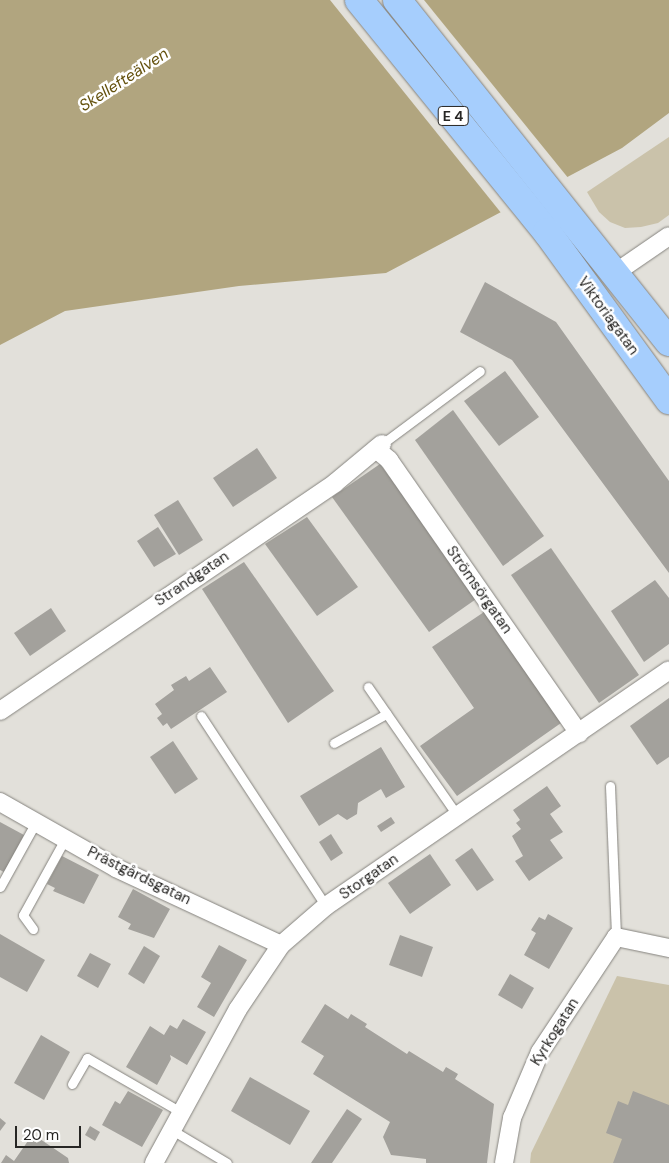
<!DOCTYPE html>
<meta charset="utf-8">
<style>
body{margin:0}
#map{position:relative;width:669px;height:1163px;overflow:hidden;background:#e2e0da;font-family:"DM Sans",sans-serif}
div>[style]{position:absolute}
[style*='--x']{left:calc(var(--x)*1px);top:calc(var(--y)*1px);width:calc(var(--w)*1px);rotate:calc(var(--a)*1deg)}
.green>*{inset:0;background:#cac2aa}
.water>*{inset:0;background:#b1a57f}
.pier>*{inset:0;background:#e2e0da}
.building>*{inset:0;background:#a3a19c}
.roads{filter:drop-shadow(0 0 1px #85837e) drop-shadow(0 0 1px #85837e)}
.lane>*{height:9px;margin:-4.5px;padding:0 4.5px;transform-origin:4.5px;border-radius:4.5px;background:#fff}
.street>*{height:18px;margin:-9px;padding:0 9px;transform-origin:9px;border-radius:9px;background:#fff}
.highway>*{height:28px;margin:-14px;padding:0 14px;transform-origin:14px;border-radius:14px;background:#a6cefd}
span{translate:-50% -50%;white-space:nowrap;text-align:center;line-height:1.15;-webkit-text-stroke:5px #fff;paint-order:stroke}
.shield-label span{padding:1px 4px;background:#fff;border:1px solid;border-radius:4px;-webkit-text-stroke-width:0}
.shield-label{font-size:14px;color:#272624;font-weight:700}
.street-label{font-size:15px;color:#272624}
.water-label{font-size:16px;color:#64510d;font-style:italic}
.scale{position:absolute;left:15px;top:1126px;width:66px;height:22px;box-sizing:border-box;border:2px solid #272624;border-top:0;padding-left:6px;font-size:15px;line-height:18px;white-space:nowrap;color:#272624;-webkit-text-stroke:4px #fff;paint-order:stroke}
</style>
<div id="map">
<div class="green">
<div style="clip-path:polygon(669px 137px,669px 215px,658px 223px,641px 227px,625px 228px,610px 222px,599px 212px,587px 192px)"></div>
<div style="clip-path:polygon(617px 976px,669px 985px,669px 1163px,530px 1163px,531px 1153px)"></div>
</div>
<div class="water">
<div style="clip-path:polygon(0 0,669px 0,669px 113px,622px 148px,386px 273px,239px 286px,65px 311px,0 345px)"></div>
</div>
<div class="pier">
<div style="clip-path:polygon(330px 0,424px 0,569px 179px,502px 214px)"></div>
</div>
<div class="building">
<div style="clip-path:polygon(485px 282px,556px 322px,669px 481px,669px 573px,512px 360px,460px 332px)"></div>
<div style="clip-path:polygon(505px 371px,539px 417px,499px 446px,464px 401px)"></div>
<div style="clip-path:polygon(453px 410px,544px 536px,503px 566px,415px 440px)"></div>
<div style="clip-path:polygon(257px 448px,277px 478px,233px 507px,213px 478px)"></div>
<div style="clip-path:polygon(380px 464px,479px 597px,429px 632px,332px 497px)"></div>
<div style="clip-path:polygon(178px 500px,203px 540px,179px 555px,154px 515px)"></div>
<div style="clip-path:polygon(307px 517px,358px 587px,317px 616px,265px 544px)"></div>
<div style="clip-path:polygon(158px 527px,176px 554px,154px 567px,137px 541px)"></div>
<div style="clip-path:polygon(551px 548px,639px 675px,599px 703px,511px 575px)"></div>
<div style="clip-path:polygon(244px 562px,334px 691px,288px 723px,202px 589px)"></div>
<div style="clip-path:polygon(655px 580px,669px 598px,669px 644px,644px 662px,611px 611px)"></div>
<div style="clip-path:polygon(51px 608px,66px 631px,30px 656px,14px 633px)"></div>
<div style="clip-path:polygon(484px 612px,561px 723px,457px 796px,420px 746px,474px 708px,432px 647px)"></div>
<div style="clip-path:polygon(210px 667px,227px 692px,171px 729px,167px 723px,163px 726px,157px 718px,162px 714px,155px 704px,174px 690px,171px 685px,186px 676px,189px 681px)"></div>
<div style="clip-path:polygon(669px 698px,669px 757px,657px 765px,630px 726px)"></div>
<div style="clip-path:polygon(173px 741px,198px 779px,175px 794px,150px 757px)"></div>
<div style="clip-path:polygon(381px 747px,405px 787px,386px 798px,381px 789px,358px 803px,357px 814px,347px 820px,338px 814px,319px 826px,300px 796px)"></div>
<div style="clip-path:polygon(547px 786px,561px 806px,550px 814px,563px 832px,550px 840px,563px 858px,529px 881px,515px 861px,523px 856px,512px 836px,521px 829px,516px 823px,520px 820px,513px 810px)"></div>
<div style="clip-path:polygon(391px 817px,395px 823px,381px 832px,377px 826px)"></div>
<div style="clip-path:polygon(0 822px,24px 835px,4px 872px,0 870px)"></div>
<div style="clip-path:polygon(331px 834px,343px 853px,331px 861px,319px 842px)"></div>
<div style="clip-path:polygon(472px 848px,494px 880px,477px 891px,455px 860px)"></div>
<div style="clip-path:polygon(430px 854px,451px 885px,410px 914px,388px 883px)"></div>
<div style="clip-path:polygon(62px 856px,99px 875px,84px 904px,53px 891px,55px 888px,47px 884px)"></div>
<div style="clip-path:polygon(133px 889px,170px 909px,154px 938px,128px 929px,131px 924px,118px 917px)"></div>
<div style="clip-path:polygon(548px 914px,573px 928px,549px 969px,524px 955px,536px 933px,531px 930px,539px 917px,545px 920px)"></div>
<div style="clip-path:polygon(0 934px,45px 960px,27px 992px,0 977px)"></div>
<div style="clip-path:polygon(400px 935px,433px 947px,422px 977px,389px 965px)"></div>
<div style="clip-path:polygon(219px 945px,247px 960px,214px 1017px,197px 1007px,211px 983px,201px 977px)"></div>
<div style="clip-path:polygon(144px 946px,160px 956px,144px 984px,128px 974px)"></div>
<div style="clip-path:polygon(90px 953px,111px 964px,98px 988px,77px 976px)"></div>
<div style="clip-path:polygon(510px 974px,534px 988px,522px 1009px,498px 995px)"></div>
<div style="clip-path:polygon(325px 1004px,348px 1019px,351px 1014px,367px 1024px,365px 1027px,407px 1054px,409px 1051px,443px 1072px,446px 1067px,458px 1074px,455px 1079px,494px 1104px,487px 1163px,426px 1163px,426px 1159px,391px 1155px,383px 1137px,390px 1122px,313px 1074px,324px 1056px,301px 1042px)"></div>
<div style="clip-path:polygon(183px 1019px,206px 1032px,187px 1065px,170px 1055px,171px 1059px,157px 1085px,126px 1067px,150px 1026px,164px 1035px,170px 1025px,177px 1029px)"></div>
<div style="clip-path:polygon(41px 1035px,70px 1052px,44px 1100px,14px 1083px)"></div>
<div style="clip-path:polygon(250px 1077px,310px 1111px,290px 1145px,231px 1111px)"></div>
<div style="clip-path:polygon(128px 1091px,163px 1110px,142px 1147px,102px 1125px,115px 1101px,120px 1104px)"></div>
<div style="clip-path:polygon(633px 1091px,669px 1105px,669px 1163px,613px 1163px,622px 1139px,606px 1133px,618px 1101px,628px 1105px)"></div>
<div style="clip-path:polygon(347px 1109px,362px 1119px,332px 1163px,311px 1163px)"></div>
<div style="clip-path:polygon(0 1118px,6px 1123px,0 1131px)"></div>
<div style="clip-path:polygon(90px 1126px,100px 1132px,95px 1141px,85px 1135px)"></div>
<div style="clip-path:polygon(30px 1138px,37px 1143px,40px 1139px,68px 1158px,69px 1163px,1px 1163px,6px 1155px,14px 1161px)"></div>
</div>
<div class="roads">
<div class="lane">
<div style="--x:382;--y:444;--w:122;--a:-36.7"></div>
<div style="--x:368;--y:687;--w:156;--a:55.2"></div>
<div style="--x:201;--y:716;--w:227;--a:56.7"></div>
<div style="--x:334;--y:743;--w:60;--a:-29.1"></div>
<div style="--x:610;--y:786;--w:151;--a:87.7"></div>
<div style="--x:0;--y:887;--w:74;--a:-61"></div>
<div style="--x:33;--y:929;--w:17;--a:-126"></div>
<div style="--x:23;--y:915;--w:87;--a:-61.1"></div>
<div style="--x:72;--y:1084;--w:30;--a:-60"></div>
<div style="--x:87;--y:1058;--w:108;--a:29.9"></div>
<div style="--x:172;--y:1130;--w:64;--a:31"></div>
</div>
<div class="street">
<div style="--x:615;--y:273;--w:65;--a:-34.4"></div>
<div style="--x:376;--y:449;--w:17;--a:40"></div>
<div style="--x:389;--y:460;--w:333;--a:55.2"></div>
<div style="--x:0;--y:711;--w:405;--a:-34.2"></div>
<div style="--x:335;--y:483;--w:61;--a:-39.7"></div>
<div style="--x:0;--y:802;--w:133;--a:29.6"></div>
<div style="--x:116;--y:868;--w:182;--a:25"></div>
<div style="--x:154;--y:1163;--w:175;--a:-61.4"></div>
<div style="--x:238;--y:1009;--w:77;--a:-56.1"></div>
<div style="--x:281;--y:945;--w:60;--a:-40.9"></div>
<div style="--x:326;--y:906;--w:416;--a:-34.5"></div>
<div style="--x:504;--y:1163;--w:46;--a:-79.9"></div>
<div style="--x:512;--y:1118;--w:72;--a:-67"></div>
<div style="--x:540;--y:1052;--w:138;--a:-56.5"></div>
<div style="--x:616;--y:937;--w:54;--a:11.7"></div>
</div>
<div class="highway">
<div style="--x:359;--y:0;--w:299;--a:51"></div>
<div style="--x:547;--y:232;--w:208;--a:54"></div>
<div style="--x:397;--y:0;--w:437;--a:51.5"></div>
</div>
</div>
<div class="shield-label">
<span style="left:453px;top:116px">E 4</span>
</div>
<div class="street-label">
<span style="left:608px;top:316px;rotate:54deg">Viktoriagatan</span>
<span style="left:192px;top:579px;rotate:-34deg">Strandgatan</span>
<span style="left:479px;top:590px;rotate:55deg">Strömsörgatan</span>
<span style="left:139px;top:876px;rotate:26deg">Prästgårdsgatan</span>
<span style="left:369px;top:877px;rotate:-35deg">Storgatan</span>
<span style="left:555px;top:1032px;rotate:-58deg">Kyrkogatan</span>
</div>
<div class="water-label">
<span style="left:124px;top:80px;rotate:-33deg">Skellefteälven</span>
</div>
<div class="scale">20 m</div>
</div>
